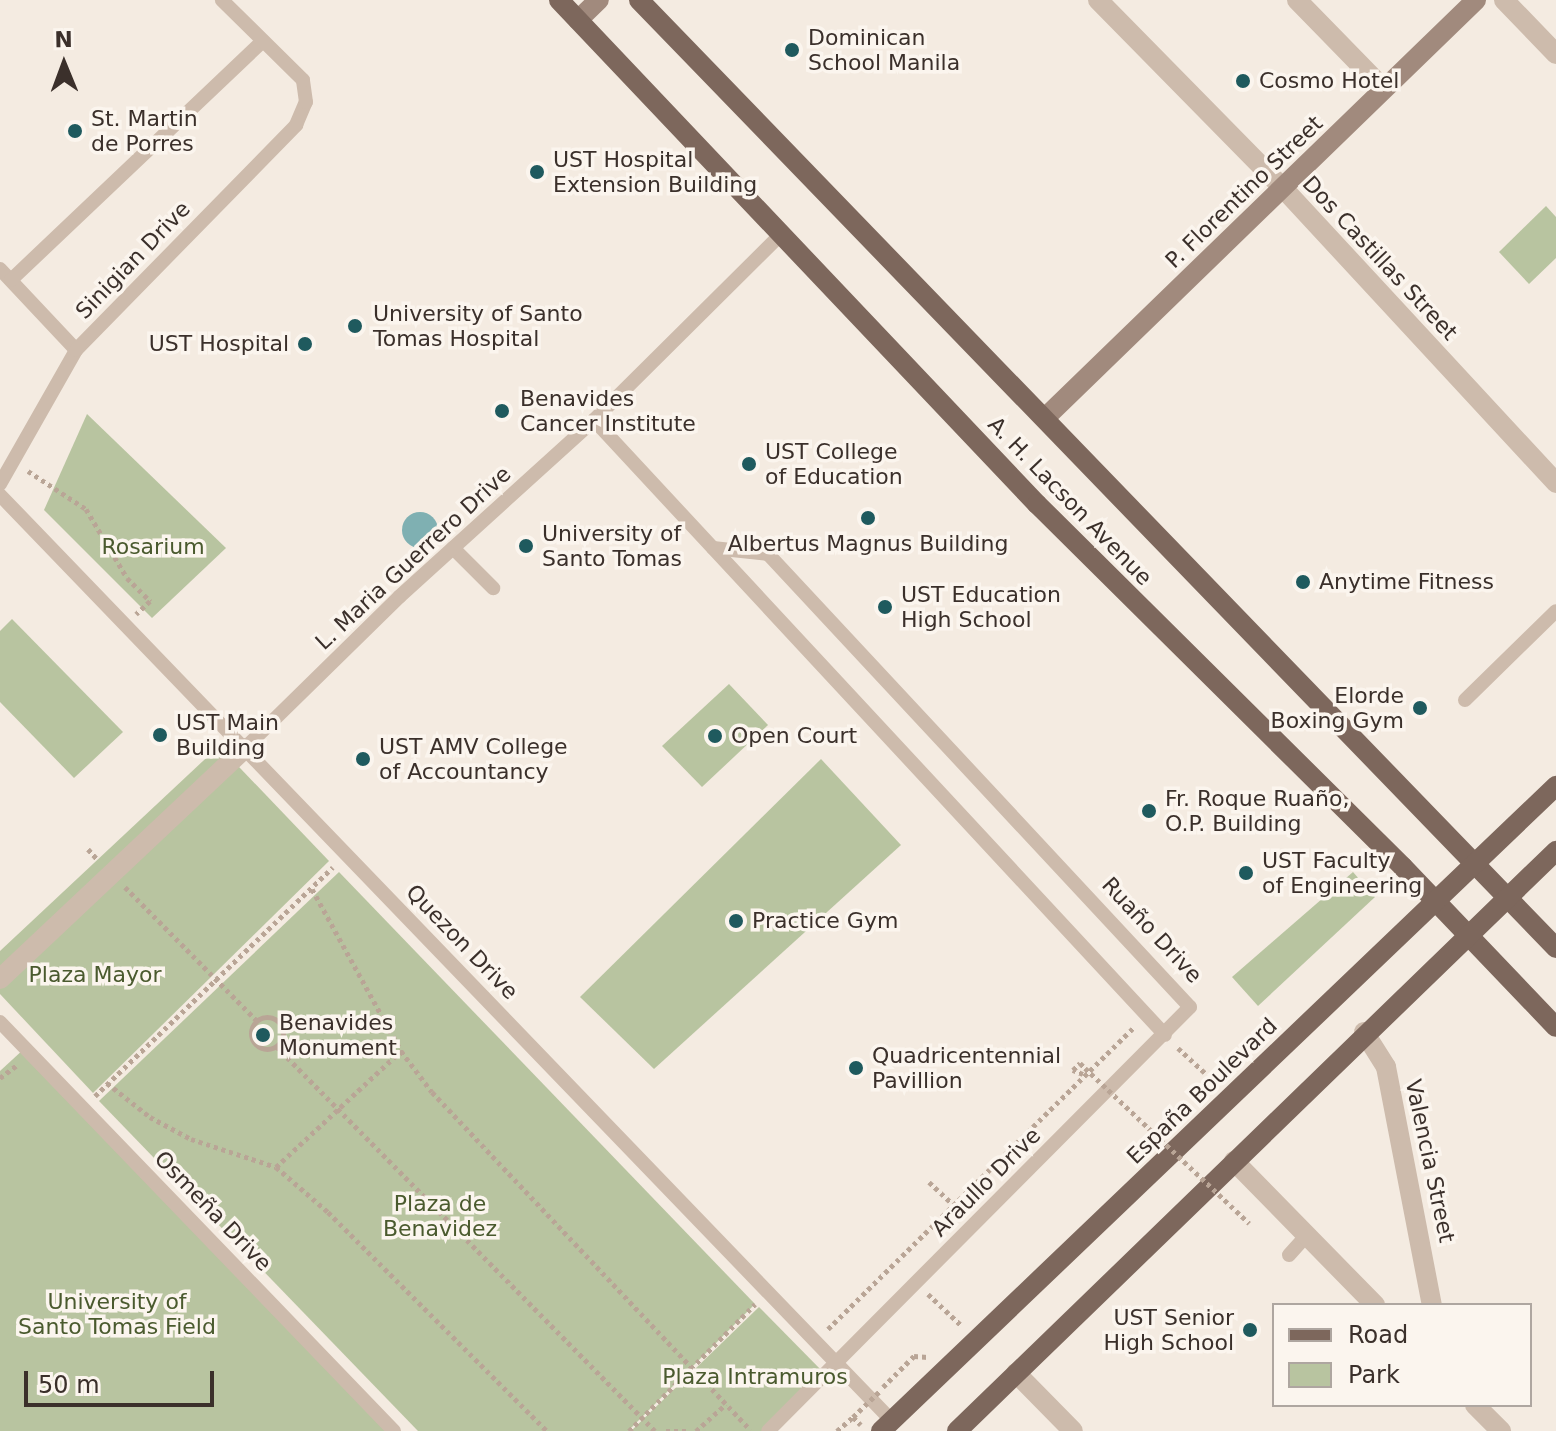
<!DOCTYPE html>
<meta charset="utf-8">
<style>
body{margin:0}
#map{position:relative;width:1556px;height:1431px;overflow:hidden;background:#f4ebe1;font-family:"DejaVu Sans",sans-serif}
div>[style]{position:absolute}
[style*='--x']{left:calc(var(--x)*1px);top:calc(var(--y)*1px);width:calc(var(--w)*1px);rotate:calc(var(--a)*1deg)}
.green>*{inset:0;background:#b8c4a0}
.water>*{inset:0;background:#7fb0b2}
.round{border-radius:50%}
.path>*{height:5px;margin-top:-2.5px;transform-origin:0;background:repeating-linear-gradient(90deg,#b9a596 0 4px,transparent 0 8px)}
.path>.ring{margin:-2.5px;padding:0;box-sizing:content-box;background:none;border:5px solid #b9a596;border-radius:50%}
.lane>*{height:14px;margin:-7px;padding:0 7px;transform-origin:7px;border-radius:7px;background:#cdbbac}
.street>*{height:20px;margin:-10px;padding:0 10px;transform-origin:10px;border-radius:10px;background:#cdbbac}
.secondary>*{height:20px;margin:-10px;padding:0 10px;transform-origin:10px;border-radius:10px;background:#a18a7d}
.primary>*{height:20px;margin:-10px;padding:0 10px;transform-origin:10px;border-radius:10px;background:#7d675c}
.path-bridge>*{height:5px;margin-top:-2.5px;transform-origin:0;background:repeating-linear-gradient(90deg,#b9a596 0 4px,transparent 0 8px)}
.dots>*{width:22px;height:22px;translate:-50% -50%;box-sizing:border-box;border:4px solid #fbf5ee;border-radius:50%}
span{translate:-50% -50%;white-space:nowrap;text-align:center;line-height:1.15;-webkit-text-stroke:7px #fbf5ee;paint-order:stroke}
.poi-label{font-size:22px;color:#3b302b}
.left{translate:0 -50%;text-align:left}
.right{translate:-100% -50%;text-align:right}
.street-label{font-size:22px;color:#3b302b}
.park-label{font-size:22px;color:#4a5a2e}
.legend{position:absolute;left:1272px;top:1303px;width:260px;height:104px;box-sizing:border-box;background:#fbf5ee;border:2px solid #aea6a0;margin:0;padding:10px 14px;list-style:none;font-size:24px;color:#3b302b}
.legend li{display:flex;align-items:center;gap:16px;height:40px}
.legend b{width:40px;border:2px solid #aea6a0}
.north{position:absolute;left:24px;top:24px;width:80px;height:80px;-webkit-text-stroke:6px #fbf5ee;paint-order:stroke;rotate:359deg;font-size:22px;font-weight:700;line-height:32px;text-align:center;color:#3b302b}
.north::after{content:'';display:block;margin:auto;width:28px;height:36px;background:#3b302b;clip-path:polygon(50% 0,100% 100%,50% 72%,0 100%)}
.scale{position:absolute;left:24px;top:1371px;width:190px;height:36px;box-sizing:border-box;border:4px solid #3b302b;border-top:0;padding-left:10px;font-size:24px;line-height:28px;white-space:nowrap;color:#3b302b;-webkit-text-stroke:6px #fbf5ee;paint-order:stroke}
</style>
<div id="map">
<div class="green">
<div style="clip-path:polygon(1546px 206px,1556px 217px,1556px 258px,1529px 284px,1499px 252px)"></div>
<div style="clip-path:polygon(87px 414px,226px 548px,152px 618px,44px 510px)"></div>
<div style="clip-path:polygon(12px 619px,123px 732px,74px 778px,0 702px,0 631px)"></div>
<div style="clip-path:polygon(729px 684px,768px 725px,702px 787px,662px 746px)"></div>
<div style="clip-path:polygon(219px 746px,329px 861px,93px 1093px,0 994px,0 951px)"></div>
<div style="clip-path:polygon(821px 759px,901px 845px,654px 1069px,580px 997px)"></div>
<div style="clip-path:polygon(339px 872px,755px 1304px,628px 1431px,418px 1431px,99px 1101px)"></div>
<div style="clip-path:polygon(1353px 872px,1375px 897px,1258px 1006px,1232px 977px)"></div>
<div style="clip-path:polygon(25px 1048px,388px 1431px,0 1431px,0 1071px)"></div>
<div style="clip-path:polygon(759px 1307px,826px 1375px,768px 1431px,631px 1431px)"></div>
</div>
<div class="water">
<div class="round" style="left:402px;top:512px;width:36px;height:36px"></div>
</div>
<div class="path">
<div style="--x:28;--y:471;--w:69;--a:33.2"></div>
<div style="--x:86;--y:509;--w:80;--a:59.3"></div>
<div style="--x:127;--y:578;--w:33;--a:45"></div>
<div style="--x:150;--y:601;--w:19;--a:137"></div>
<div style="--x:88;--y:849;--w:15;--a:48"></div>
<div style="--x:125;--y:887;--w:188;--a:45.4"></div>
<div style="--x:312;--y:889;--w:185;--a:61.2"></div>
<div style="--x:401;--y:1051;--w:51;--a:52.9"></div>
<div style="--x:432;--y:1092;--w:464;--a:46.7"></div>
<div class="ring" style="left:251px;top:1017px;width:27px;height:27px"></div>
<div style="--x:276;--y:1046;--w:540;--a:45.45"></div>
<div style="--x:1178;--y:1048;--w:53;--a:42.7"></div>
<div style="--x:1083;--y:1074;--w:11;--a:-158"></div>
<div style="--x:1073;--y:1070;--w:10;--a:-45"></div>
<div style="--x:1080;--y:1063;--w:7;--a:45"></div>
<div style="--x:0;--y:1078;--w:21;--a:-37"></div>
<div style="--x:107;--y:1083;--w:55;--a:38.3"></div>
<div style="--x:150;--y:1117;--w:47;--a:28.2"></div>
<div style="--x:191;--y:1139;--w:89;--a:18.2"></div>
<div style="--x:276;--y:1167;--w:69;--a:40.9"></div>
<div style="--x:328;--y:1212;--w:310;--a:45"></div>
<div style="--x:95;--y:1096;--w:330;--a:-43.9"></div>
<div style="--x:276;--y:1167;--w:171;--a:-42.9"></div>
<div style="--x:929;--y:1182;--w:34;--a:43"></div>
<div style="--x:928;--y:1294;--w:45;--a:43.2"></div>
<div style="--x:828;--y:1329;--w:430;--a:-44.6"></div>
<div style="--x:883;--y:1387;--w:44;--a:-45"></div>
<div style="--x:914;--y:1356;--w:14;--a:4"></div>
<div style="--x:629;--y:1431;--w:179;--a:-45.2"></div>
<div style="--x:666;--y:1431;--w:24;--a:0"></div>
<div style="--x:696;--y:1431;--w:40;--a:-42"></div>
<div style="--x:837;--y:1431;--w:21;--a:-41"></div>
<div style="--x:853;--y:1417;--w:11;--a:45"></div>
</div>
<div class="lane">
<div style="--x:0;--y:269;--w:111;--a:46.8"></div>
<div style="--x:11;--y:280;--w:347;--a:-43.5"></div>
<div style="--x:594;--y:420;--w:839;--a:47.12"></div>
<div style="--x:0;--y:484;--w:154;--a:-60.4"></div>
<div style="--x:76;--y:350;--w:315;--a:-45.6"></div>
<div style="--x:296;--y:125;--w:25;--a:-67"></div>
<div style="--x:306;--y:102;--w:22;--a:-98"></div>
<div style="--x:303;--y:80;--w:114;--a:-135.4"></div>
<div style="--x:0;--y:495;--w:1286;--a:46.07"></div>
<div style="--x:453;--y:548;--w:57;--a:45"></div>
<div style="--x:713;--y:548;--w:55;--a:6.2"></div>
<div style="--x:768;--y:554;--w:619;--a:47.03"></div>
<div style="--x:1190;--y:1007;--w:598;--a:134.86"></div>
<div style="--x:1465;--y:700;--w:127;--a:-44.4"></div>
<div style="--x:245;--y:748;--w:216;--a:-44.4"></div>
<div style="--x:399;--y:597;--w:263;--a:-42.2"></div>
<div style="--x:594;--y:420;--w:265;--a:-44.8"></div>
<div style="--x:0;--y:1022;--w:568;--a:46.07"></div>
<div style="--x:1289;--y:1255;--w:27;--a:-48"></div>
</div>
<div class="street">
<div style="--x:1098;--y:0;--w:264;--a:45.5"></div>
<div style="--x:1283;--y:188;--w:402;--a:47.2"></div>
<div style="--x:1297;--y:0;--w:124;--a:45.7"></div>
<div style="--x:1504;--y:0;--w:75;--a:46.1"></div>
<div style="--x:0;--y:979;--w:337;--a:-43.3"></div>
<div style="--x:1364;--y:1032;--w:41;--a:57.8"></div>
<div style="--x:1386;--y:1067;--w:242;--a:79.1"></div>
<div style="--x:1234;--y:1161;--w:202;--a:45.6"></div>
<div style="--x:1016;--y:1373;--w:81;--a:45.5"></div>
<div style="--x:1475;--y:1405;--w:37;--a:45"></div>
</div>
<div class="secondary">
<div style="--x:578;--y:20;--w:29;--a:-44"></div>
<div style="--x:1046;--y:417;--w:599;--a:-44.12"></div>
</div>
<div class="primary">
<div style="--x:559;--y:0;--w:695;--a:46.52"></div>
<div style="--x:1037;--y:504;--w:515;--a:44.76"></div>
<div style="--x:1403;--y:867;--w:221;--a:46.3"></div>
<div style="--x:639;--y:0;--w:1319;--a:45.95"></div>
<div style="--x:881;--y:1431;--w:934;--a:-43.7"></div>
<div style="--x:957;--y:1431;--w:834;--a:-44.08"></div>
</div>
<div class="path-bridge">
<div style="--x:1085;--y:1068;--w:226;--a:43.4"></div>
<div style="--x:853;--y:1417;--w:39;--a:-44"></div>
</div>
<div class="dots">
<div style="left:792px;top:50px;background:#1f5a5e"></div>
<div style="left:1243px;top:81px;background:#1f5a5e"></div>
<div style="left:75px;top:131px;background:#1f5a5e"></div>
<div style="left:537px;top:172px;background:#1f5a5e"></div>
<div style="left:355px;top:326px;background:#1f5a5e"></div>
<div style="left:305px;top:344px;background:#1f5a5e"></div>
<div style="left:502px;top:411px;background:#1f5a5e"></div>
<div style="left:749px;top:464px;background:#1f5a5e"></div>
<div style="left:868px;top:518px;background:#1f5a5e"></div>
<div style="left:526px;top:546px;background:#1f5a5e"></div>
<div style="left:1303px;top:582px;background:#1f5a5e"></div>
<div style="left:885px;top:607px;background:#1f5a5e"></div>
<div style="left:1420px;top:708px;background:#1f5a5e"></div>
<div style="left:160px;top:735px;background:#1f5a5e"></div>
<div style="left:715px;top:736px;background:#1f5a5e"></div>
<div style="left:363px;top:759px;background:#1f5a5e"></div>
<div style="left:1149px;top:811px;background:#1f5a5e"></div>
<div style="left:1246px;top:873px;background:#1f5a5e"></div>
<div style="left:736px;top:921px;background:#1f5a5e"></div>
<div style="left:263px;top:1035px;background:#1f5a5e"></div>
<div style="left:856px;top:1068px;background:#1f5a5e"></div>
<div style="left:1250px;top:1330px;background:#1f5a5e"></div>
</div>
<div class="poi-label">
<span class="left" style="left:808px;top:50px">Dominican<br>School Manila</span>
<span class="left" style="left:1259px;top:81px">Cosmo Hotel</span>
<span class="left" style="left:91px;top:131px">St. Martin<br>de Porres</span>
<span class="left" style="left:553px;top:172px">UST Hospital<br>Extension Building</span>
<span class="left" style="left:373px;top:326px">University of Santo<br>Tomas Hospital</span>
<span class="right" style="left:289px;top:344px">UST Hospital</span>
<span class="left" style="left:520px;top:411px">Benavides<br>Cancer Institute</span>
<span class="left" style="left:765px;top:464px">UST College<br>of Education</span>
<span class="left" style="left:542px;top:546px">University of<br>Santo Tomas</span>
<span style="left:868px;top:544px">Albertus Magnus Building</span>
<span class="left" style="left:1319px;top:582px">Anytime Fitness</span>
<span class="left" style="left:901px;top:607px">UST Education<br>High School</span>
<span class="right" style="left:1404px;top:708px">Elorde<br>Boxing Gym</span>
<span class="left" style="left:176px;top:735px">UST Main<br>Building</span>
<span class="left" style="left:731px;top:736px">Open Court</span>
<span class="left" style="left:379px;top:759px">UST AMV College<br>of Accountancy</span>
<span class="left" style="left:1165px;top:811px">Fr. Roque Ruaño,<br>O.P. Building</span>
<span class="left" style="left:1262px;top:873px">UST Faculty<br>of Engineering</span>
<span class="left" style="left:752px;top:921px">Practice Gym</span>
<span class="left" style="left:279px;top:1035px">Benavides<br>Monument</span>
<span class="left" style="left:872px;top:1068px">Quadricentennial<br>Pavillion</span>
<span class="right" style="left:1234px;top:1330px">UST Senior<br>High School</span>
</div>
<div class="street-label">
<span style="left:1244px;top:192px;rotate:-44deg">P. Florentino Street</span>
<span style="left:1380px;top:258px;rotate:47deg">Dos Castillas Street</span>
<span style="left:133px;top:260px;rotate:-46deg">Sinigian Drive</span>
<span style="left:1070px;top:501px;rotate:46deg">A. H. Lacson Avenue</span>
<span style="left:413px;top:558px;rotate:-43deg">L. Maria Guerrero Drive</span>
<span style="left:1152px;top:930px;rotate:47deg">Ruaño Drive</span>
<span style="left:462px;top:942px;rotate:46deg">Quezon Drive</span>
<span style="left:1202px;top:1091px;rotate:-44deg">España Boulevard</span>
<span style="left:1430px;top:1161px;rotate:78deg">Valencia Street</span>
<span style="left:986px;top:1182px;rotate:-45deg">Araullo Drive</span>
<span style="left:213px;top:1211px;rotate:46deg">Osmeña Drive</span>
</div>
<div class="park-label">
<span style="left:153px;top:547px">Rosarium</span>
<span style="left:95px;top:975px">Plaza Mayor</span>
<span style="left:440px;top:1216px">Plaza de<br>Benavidez</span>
<span style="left:117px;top:1314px">University of<br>Santo Tomas Field</span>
<span style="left:755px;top:1377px">Plaza Intramuros</span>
</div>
<ul class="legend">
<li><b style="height:10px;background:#7d675c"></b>Road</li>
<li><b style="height:22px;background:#b8c4a0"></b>Park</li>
</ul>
<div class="north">N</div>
<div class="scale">50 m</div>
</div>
